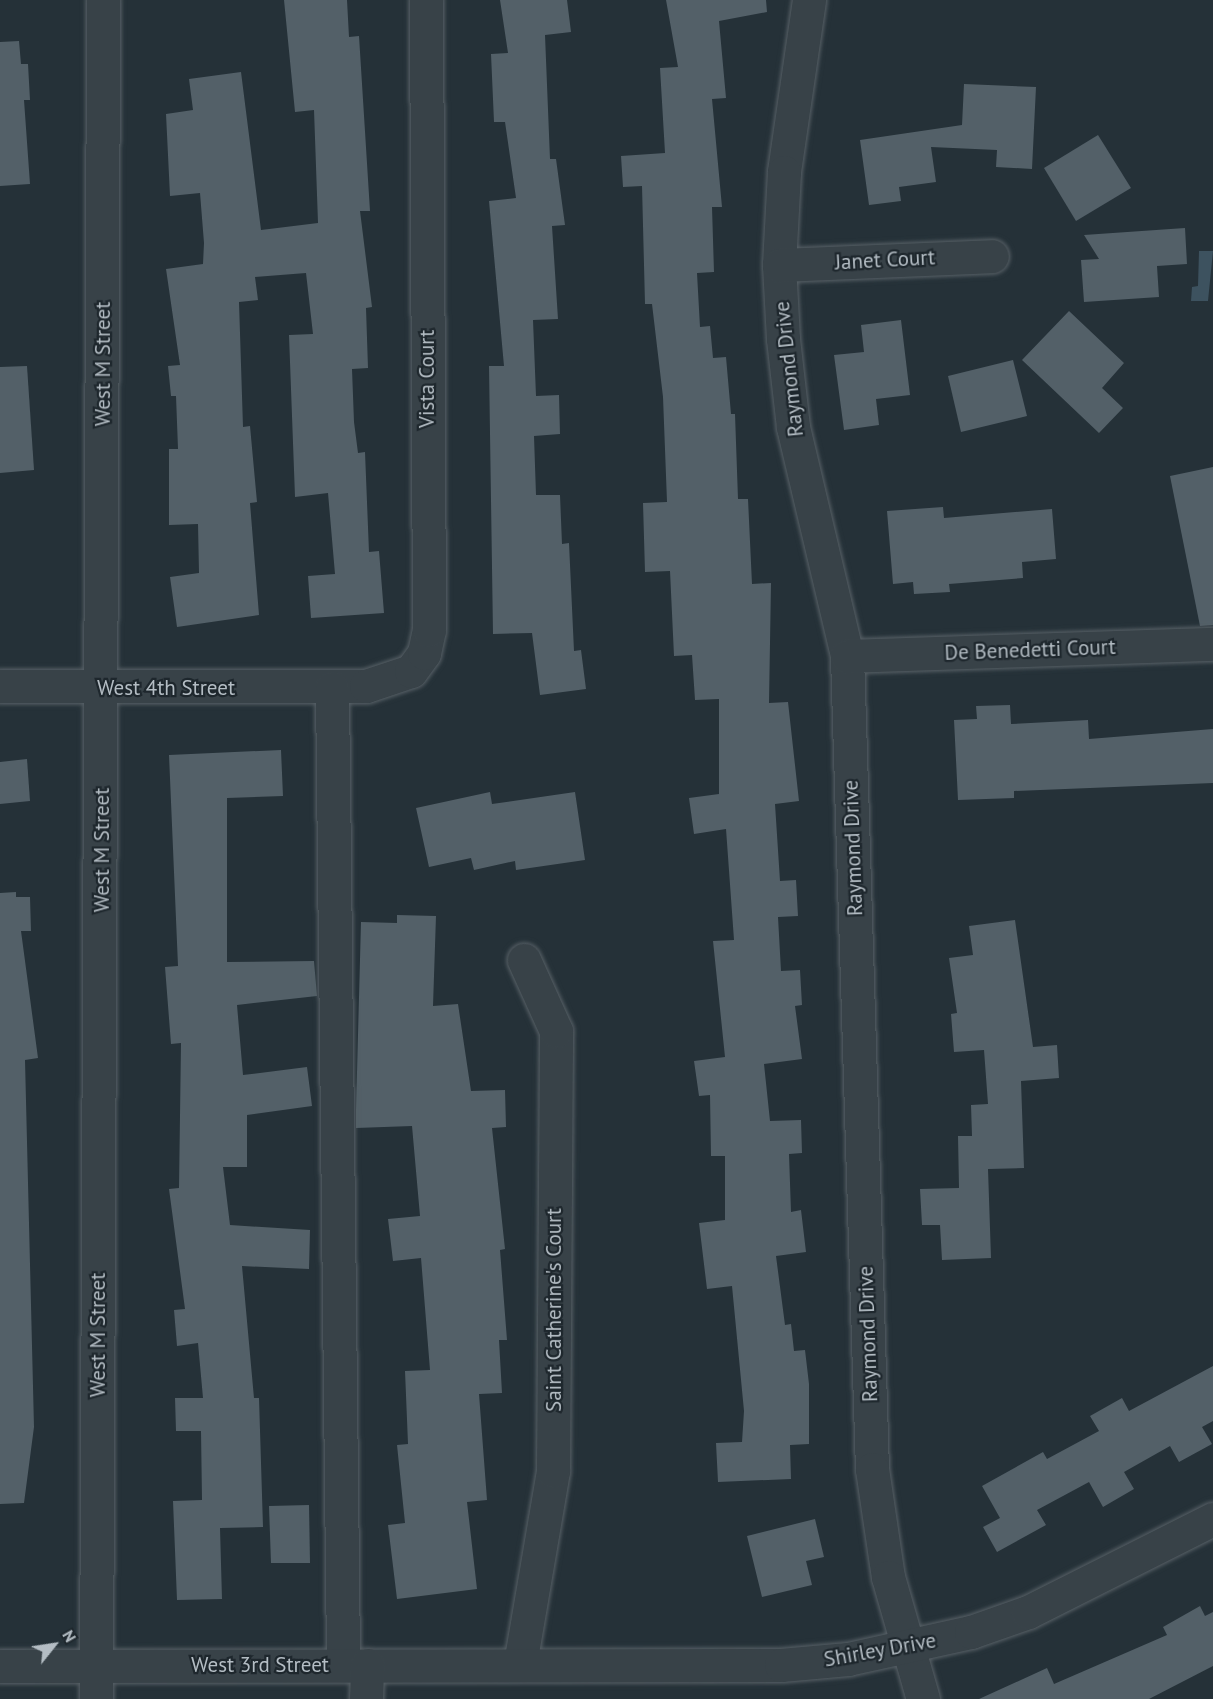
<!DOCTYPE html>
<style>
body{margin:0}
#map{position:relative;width:1213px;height:1699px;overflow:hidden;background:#253138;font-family:"PT Sans",sans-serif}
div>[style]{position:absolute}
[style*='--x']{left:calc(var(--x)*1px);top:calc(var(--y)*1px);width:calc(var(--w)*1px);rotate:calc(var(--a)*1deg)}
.water>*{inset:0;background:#3d525f}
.building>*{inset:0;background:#536068}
.roads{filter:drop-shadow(0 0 2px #576066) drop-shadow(0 0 2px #576066)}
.minor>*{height:33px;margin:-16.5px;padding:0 16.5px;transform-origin:16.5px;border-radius:16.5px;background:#384248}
span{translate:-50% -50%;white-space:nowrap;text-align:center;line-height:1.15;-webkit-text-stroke:4.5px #1e272d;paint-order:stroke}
.street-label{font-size:21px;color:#b4bdc4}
.north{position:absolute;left:24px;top:1615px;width:60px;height:60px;-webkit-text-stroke:4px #1e272d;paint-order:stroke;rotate:60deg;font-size:16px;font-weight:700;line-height:24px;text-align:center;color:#b4bdc4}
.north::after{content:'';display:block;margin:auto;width:21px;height:27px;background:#b4bdc4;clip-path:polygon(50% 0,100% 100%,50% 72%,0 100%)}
</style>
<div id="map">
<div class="water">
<div style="clip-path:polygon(1199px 251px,1213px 251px,1208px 301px,1191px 301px,1192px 287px,1198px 286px)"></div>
</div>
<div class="building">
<div style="clip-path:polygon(284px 0,347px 0,349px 37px,359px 36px,370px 211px,360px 211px,372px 307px,366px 308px,368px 368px,352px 369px,354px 422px,358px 453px,365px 452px,369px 552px,379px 551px,384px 613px,311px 618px,308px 576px,335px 574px,328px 493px,295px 497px,289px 335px,313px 334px,306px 273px,255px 277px,258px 300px,239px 302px,243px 427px,250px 426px,257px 502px,250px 503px,259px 615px,177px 627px,170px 577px,199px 573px,198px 524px,169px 525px,169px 449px,178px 449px,176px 396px,171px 396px,168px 366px,180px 365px,166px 269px,203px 264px,204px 243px,200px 193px,170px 196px,166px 114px,193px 110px,189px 79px,241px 72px,261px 230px,318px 223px,314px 110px,295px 112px)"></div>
<div style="clip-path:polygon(500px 0,567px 0,571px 32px,545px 35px,550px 159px,556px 159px,565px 225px,552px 226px,558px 319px,533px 320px,536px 396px,559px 395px,560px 434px,534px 436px,536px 495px,560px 495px,562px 544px,569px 543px,574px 651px,581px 650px,586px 689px,540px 695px,532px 633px,493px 634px,489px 366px,504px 366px,489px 201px,516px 198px,505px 122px,494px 122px,491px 54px,508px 53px)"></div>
<div style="clip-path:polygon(666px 0,766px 0,767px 12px,719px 21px,726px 98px,712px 99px,722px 207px,712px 207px,714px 272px,697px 273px,700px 327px,710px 326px,713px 358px,726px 357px,731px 414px,735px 414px,738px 499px,748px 499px,752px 584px,771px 583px,769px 703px,788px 702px,799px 801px,775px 804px,780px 881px,796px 880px,798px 916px,778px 917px,781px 971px,800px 970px,802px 1005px,795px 1006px,802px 1059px,764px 1064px,770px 1121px,801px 1120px,802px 1153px,789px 1154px,791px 1212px,801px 1210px,806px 1252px,776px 1256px,785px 1325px,791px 1324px,794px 1351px,805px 1350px,809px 1384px,809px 1444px,790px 1445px,791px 1479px,718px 1482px,716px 1443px,742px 1442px,744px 1411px,732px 1286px,707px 1289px,699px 1223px,725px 1220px,725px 1156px,711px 1156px,710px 1095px,699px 1096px,694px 1061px,725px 1057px,713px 941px,734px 940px,726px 829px,694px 834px,689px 798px,719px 794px,719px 699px,695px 700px,692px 655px,674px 656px,670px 571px,645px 572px,643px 503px,667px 502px,663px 397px,652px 304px,645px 304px,642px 186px,623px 187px,621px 156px,665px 153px,660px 68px,678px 67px)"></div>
<div style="clip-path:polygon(19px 41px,21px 64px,28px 64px,30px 100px,24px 100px,30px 184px,0 186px,0 42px)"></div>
<div style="clip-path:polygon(964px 84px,1036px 87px,1032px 169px,996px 167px,997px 150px,931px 147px,936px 182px,899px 187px,901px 201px,869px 205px,860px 140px,962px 125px)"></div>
<div style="clip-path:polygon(1098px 135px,1131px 188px,1076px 221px,1044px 168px)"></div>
<div style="clip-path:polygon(1185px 228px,1187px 264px,1157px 266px,1159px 297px,1084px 302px,1081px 260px,1099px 259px,1084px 235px)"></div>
<div style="clip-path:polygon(1069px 311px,1124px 363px,1102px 388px,1123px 408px,1099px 433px,1022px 360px)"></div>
<div style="clip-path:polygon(901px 320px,910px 395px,876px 399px,879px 425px,844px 430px,834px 355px,864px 352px,861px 325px)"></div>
<div style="clip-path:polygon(1013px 360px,1027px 416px,961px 432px,948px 376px)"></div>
<div style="clip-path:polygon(27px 366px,34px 470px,0 473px,0 367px)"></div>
<div style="clip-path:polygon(1213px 467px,1213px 625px,1200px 626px,1170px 476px)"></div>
<div style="clip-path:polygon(943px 507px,944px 518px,1052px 509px,1056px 559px,1022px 562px,1023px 578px,949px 584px,950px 592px,914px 594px,913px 582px,893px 584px,887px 511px)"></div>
<div style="clip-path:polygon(1010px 705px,1011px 724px,1088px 720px,1089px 739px,1213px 729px,1213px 783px,1014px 791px,1014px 798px,958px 800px,954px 720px,977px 719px,976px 706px)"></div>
<div style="clip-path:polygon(281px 750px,283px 796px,227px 798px,227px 962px,314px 961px,317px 996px,237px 1005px,243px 1075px,307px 1067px,312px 1106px,247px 1115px,247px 1167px,223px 1167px,230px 1225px,310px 1230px,309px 1269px,242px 1266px,254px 1398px,259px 1398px,263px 1527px,220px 1528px,222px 1599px,177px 1600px,173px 1501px,202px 1500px,201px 1431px,176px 1431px,175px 1398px,203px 1398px,198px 1343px,177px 1346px,174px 1310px,185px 1309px,169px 1189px,179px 1188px,181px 1043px,171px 1044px,165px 967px,178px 966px,169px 755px)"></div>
<div style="clip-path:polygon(27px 759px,30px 801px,0 804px,0 762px)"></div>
<div style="clip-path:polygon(490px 792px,492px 804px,575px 792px,585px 860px,516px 870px,515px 861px,474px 870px,471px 858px,429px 867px,416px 808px)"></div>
<div style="clip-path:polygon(16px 892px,16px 897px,30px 897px,31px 931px,21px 931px,38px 1058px,25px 1060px,34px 1427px,24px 1503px,0 1504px,0 893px)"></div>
<div style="clip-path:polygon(397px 915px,436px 916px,433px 1006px,458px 1004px,471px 1091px,505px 1090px,506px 1127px,492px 1128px,505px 1249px,500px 1250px,507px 1340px,499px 1340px,502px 1393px,479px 1394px,487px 1500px,467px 1502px,477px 1589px,397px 1599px,388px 1525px,405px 1523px,397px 1445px,408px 1444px,405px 1371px,430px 1370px,421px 1258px,393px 1261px,388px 1219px,420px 1216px,412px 1126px,356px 1128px,356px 1110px,361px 922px,397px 923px)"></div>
<div style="clip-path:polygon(1015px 920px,1033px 1047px,1057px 1045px,1059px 1078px,1021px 1081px,1024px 1168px,988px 1169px,991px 1258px,942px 1260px,940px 1225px,922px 1225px,920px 1189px,959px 1188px,958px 1136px,972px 1136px,971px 1105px,988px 1104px,984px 1050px,954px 1052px,951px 1014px,957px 1013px,949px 958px,973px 955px,969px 926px)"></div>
<div style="clip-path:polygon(1213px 1366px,1213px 1421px,1202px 1427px,1212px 1444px,1179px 1462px,1170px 1446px,1124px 1472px,1134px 1489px,1103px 1507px,1089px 1482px,1037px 1510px,1046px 1525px,997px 1552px,983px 1527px,1000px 1518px,982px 1486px,1043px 1452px,1047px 1459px,1099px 1431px,1090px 1416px,1122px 1398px,1129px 1411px)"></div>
<div style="clip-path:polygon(309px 1505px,310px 1563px,271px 1563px,269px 1506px)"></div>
<div style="clip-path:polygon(815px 1519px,824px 1557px,806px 1561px,812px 1585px,762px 1597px,747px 1536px)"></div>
<div style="clip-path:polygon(1200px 1606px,1205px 1616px,1213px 1612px,1213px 1666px,1149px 1699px,979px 1699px,1047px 1668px,1054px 1684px,1167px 1635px,1163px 1627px)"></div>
</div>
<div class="roads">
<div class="minor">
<div style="--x:809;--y:0;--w:174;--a:98.3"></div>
<div style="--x:784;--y:172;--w:93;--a:93.1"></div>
<div style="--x:779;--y:265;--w:74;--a:86.9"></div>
<div style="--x:783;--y:339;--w:89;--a:83.5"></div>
<div style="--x:793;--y:427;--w:235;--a:76.7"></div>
<div style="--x:847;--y:656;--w:813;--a:88.24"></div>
<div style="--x:872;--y:1469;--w:109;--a:81.6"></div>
<div style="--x:888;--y:1577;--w:127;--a:74"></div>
<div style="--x:779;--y:265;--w:213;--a:-2.4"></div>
<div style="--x:847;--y:656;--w:366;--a:-1.9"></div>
<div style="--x:0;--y:686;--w:366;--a:0"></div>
<div style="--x:366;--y:686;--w:47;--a:-18.4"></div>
<div style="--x:411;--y:671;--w:22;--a:-54"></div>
<div style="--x:424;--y:653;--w:24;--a:-78"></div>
<div style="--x:429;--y:630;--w:630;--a:-90.27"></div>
<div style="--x:332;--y:688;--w:977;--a:89.35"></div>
<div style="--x:520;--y:1664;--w:196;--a:-80.3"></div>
<div style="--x:553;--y:1471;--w:440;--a:-89.6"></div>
<div style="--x:556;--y:1031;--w:78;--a:-114.3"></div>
<div style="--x:0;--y:1666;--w:781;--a:-0.07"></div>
<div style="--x:781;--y:1665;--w:67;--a:-5.1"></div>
<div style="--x:848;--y:1659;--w:126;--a:-12.4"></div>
<div style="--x:971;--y:1632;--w:60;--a:-19.3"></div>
<div style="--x:1028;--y:1612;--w:207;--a:-26.7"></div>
<div style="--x:96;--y:1699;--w:1699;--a:-89.76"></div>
<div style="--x:366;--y:1699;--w:34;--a:-88"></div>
</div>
</div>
<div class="street-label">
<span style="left:885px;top:260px;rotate:-3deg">Janet Court</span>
<span style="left:103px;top:364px;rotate:-90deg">West M Street</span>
<span style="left:789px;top:369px;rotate:-96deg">Raymond Drive</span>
<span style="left:427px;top:379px;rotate:-90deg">Vista Court</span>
<span style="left:1030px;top:650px;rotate:-2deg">De Benedetti Court</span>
<span style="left:166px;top:688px">West 4th Street</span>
<span style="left:853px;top:848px;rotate:-92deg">Raymond Drive</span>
<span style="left:102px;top:850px;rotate:-90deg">West M Street</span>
<span style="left:554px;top:1310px;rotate:-90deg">Saint Catherine's Court</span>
<span style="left:868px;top:1334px;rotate:-92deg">Raymond Drive</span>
<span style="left:98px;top:1335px;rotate:-90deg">West M Street</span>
<span style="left:880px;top:1650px;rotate:-10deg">Shirley Drive</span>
<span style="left:260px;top:1665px">West 3rd Street</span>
</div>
<div class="north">N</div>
</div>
